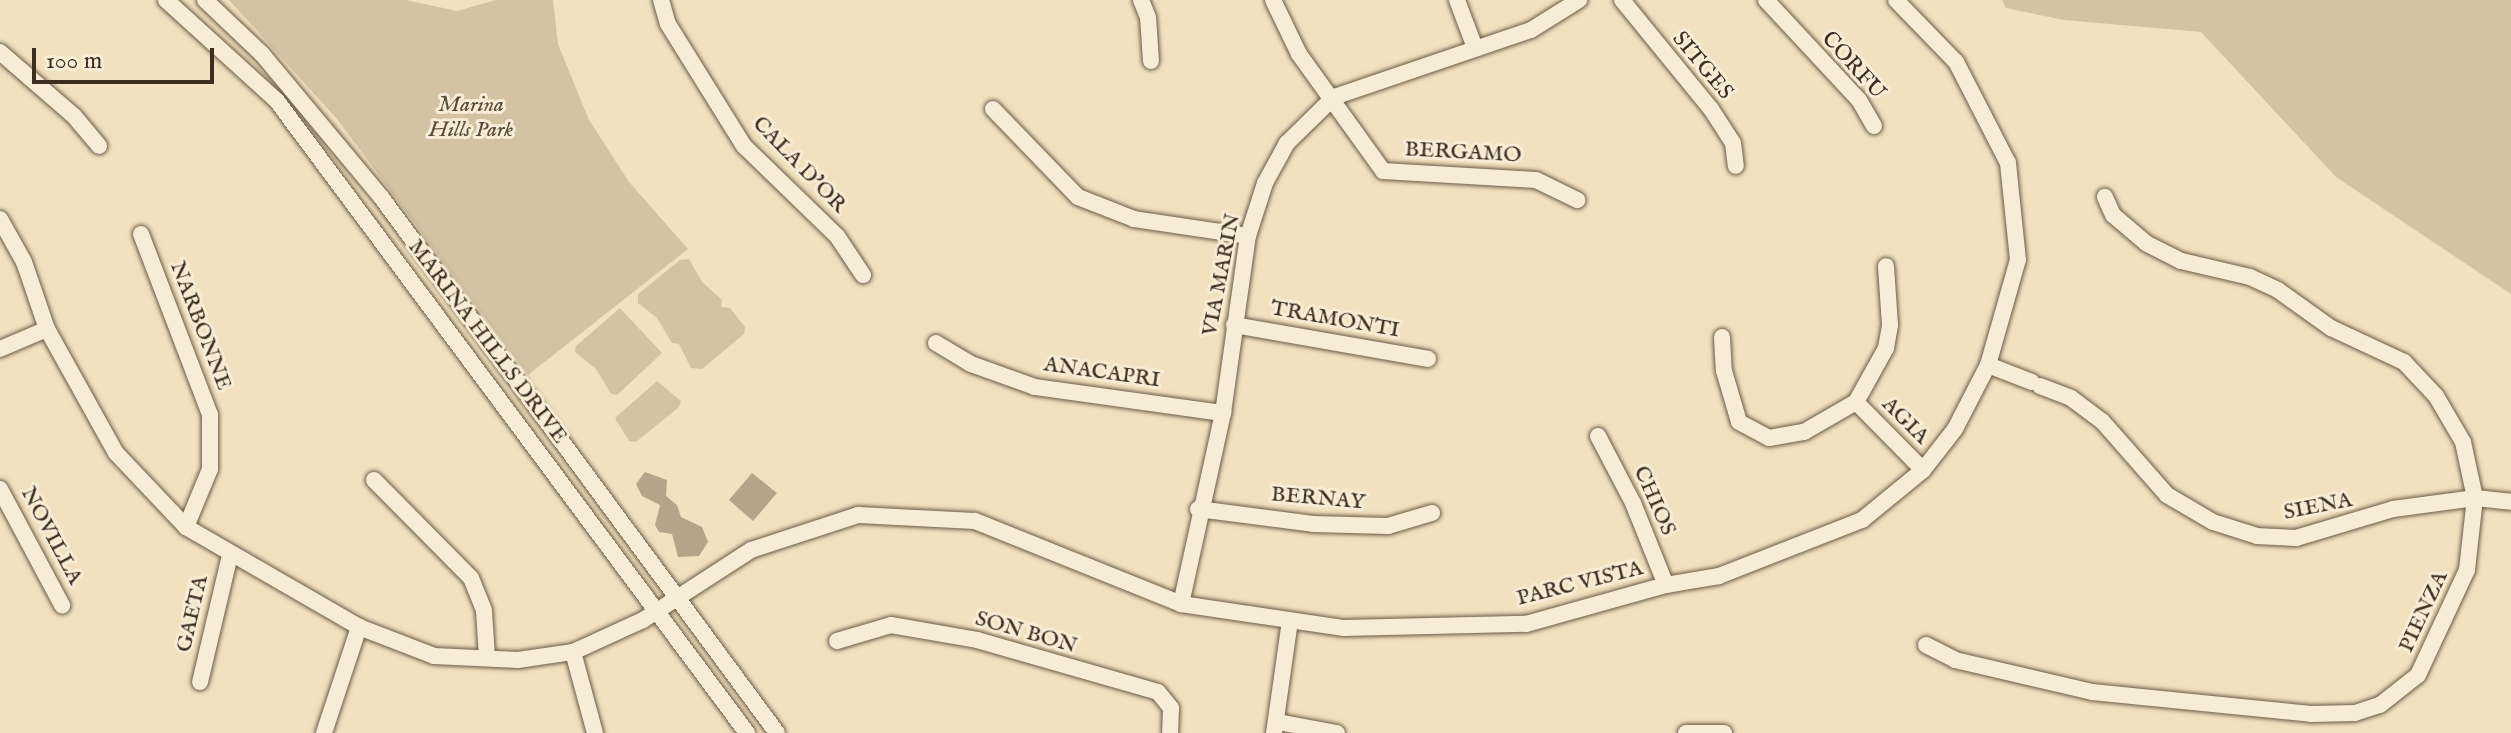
<!DOCTYPE html>
<style>
body{margin:0}
#map{position:relative;width:2511px;height:733px;overflow:hidden;background:#f2e1be;font-family:"IM FELL English",serif}
div>[style]{position:absolute}
[style*='--x']{left:calc(var(--x)*1px);top:calc(var(--y)*1px);width:calc(var(--w)*1px);rotate:calc(var(--a)*1deg)}
.green>*{inset:0;background:#d3c3a3}
.water>*{inset:0;background:#b4a488}
.roads{filter:drop-shadow(0 0 2px #695b48) drop-shadow(0 0 2px #695b48)}
.minor>*{height:16px;margin:-8px;padding:0 8px;transform-origin:8px;border-radius:8px;background:#f7ecd5}
span{translate:-50% -50%;white-space:nowrap;text-align:center;line-height:1.15;-webkit-text-stroke:6px #f7ecd5;paint-order:stroke}
.street-label{font-size:22px;color:#3b2e20}
.park-label{font-size:22px;color:#594c3a;font-style:italic}
.scale{position:absolute;left:32px;top:48px;width:182px;height:36px;box-sizing:border-box;border:4px solid #3b2e20;border-top:0;padding-left:10px;font-size:24px;line-height:28px;white-space:nowrap;color:#3b2e20;-webkit-text-stroke:6px #f7ecd5;paint-order:stroke}
</style>
<div id="map">
<div class="green">
<div style="clip-path:polygon(229px 0,406px 0,457px 11px,496px 0,553px 0,558px 44px,589px 120px,629px 182px,688px 249px,528px 375px,337px 119px)"></div>
<div style="clip-path:polygon(2002px 0,2511px 0,2511px 294px,2336px 177px,2201px 32px,2064px 20px,2006px 8px)"></div>
<div style="clip-path:polygon(689px 259px,702px 282px,722px 300px,721px 307px,730px 308px,745px 327px,744px 334px,702px 369px,691px 368px,679px 344px,672px 343px,657px 318px,638px 303px,638px 294px,680px 260px)"></div>
<div style="clip-path:polygon(620px 308px,662px 353px,617px 395px,611px 394px,596px 369px,575px 352px,576px 346px)"></div>
<div style="clip-path:polygon(657px 381px,681px 401px,679px 407px,636px 442px,629px 441px,615px 418px)"></div>
</div>
<div class="water">
<div style="clip-path:polygon(645px 472px,667px 480px,666px 496px,677px 505px,681px 517px,702px 527px,708px 542px,699px 556px,678px 557px,672px 534px,659px 532px,655px 525px,660px 505px,642px 496px,636px 484px)"></div>
<div style="clip-path:polygon(752px 473px,777px 493px,753px 521px,729px 500px)"></div>
</div>
<div class="roads">
<div class="minor">
<div style="--x:166;--y:0;--w:150;--a:42.3"></div>
<div style="--x:277;--y:101;--w:788;--a:53.36"></div>
<div style="--x:205;--y:0;--w:79;--a:43.5"></div>
<div style="--x:262;--y:54;--w:186;--a:50.2"></div>
<div style="--x:381;--y:197;--w:666;--a:53.54"></div>
<div style="--x:661;--y:0;--w:25;--a:74"></div>
<div style="--x:668;--y:24;--w:144;--a:58.1"></div>
<div style="--x:744;--y:146;--w:129;--a:44.1"></div>
<div style="--x:837;--y:236;--w:47;--a:56.3"></div>
<div style="--x:1141;--y:0;--w:18;--a:68"></div>
<div style="--x:1148;--y:17;--w:44;--a:86.1"></div>
<div style="--x:1273;--y:0;--w:60;--a:64.3"></div>
<div style="--x:1299;--y:54;--w:144;--a:54.3"></div>
<div style="--x:1383;--y:171;--w:153;--a:3.4"></div>
<div style="--x:1536;--y:180;--w:46;--a:26"></div>
<div style="--x:1457;--y:0;--w:51;--a:69.4"></div>
<div style="--x:1622;--y:0;--w:141;--a:50.8"></div>
<div style="--x:1711;--y:109;--w:40;--a:57.1"></div>
<div style="--x:1733;--y:143;--w:23;--a:83"></div>
<div style="--x:1766;--y:0;--w:137;--a:47.1"></div>
<div style="--x:1859;--y:100;--w:30;--a:60"></div>
<div style="--x:0;--y:52;--w:98;--a:40.9"></div>
<div style="--x:74;--y:116;--w:39;--a:50"></div>
<div style="--x:993;--y:109;--w:122;--a:46"></div>
<div style="--x:1078;--y:197;--w:60;--a:21.4"></div>
<div style="--x:1134;--y:219;--w:115;--a:8.5"></div>
<div style="--x:0;--y:219;--w:49;--a:60.8"></div>
<div style="--x:24;--y:262;--w:71;--a:71.1"></div>
<div style="--x:47;--y:329;--w:142;--a:60.9"></div>
<div style="--x:116;--y:453;--w:102;--a:46.6"></div>
<div style="--x:186;--y:527;--w:200;--a:30"></div>
<div style="--x:359;--y:627;--w:80;--a:21.1"></div>
<div style="--x:434;--y:656;--w:84;--a:2.7"></div>
<div style="--x:518;--y:660;--w:56;--a:-8.3"></div>
<div style="--x:573;--y:652;--w:77;--a:-24.6"></div>
<div style="--x:643;--y:620;--w:129;--a:-32.9"></div>
<div style="--x:751;--y:550;--w:113;--a:-18.1"></div>
<div style="--x:858;--y:515;--w:117;--a:2.9"></div>
<div style="--x:975;--y:521;--w:222;--a:21.9"></div>
<div style="--x:1181;--y:604;--w:165;--a:8.4"></div>
<div style="--x:1344;--y:628;--w:182;--a:-1.3"></div>
<div style="--x:1526;--y:624;--w:145;--a:-15.6"></div>
<div style="--x:1666;--y:585;--w:54;--a:-9.6"></div>
<div style="--x:1719;--y:576;--w:154;--a:-21.4"></div>
<div style="--x:1862;--y:520;--w:79;--a:-39.3"></div>
<div style="--x:1923;--y:470;--w:52;--a:-52"></div>
<div style="--x:1955;--y:429;--w:72;--a:-62.7"></div>
<div style="--x:1988;--y:365;--w:109;--a:-74.1"></div>
<div style="--x:2018;--y:260;--w:98;--a:-95.9"></div>
<div style="--x:2008;--y:163;--w:114;--a:-117.2"></div>
<div style="--x:1956;--y:62;--w:86;--a:-134.1"></div>
<div style="--x:141;--y:234;--w:194;--a:69.1"></div>
<div style="--x:210;--y:415;--w:54;--a:90"></div>
<div style="--x:210;--y:469;--w:63;--a:112.5"></div>
<div style="--x:1234;--y:325;--w:197;--a:9.9"></div>
<div style="--x:1722;--y:337;--w:34;--a:87"></div>
<div style="--x:1724;--y:371;--w:53;--a:73.6"></div>
<div style="--x:1739;--y:422;--w:34;--a:28"></div>
<div style="--x:1769;--y:438;--w:36;--a:-10"></div>
<div style="--x:1804;--y:432;--w:60;--a:-30"></div>
<div style="--x:1856;--y:402;--w:62;--a:-60.9"></div>
<div style="--x:1886;--y:348;--w:23;--a:-80"></div>
<div style="--x:1890;--y:325;--w:59;--a:-93.9"></div>
<div style="--x:936;--y:343;--w:41;--a:31"></div>
<div style="--x:971;--y:364;--w:68;--a:19.8"></div>
<div style="--x:1035;--y:387;--w:190;--a:7.9"></div>
<div style="--x:0;--y:349;--w:51;--a:-23.1"></div>
<div style="--x:1988;--y:365;--w:47;--a:21.1"></div>
<div style="--x:2040;--y:386;--w:33;--a:21"></div>
<div style="--x:2071;--y:398;--w:39;--a:37"></div>
<div style="--x:2102;--y:421;--w:98;--a:48.7"></div>
<div style="--x:2167;--y:495;--w:53;--a:30.4"></div>
<div style="--x:2213;--y:522;--w:46;--a:17.7"></div>
<div style="--x:2257;--y:536;--w:39;--a:3"></div>
<div style="--x:2296;--y:538;--w:101;--a:-16.6"></div>
<div style="--x:2393;--y:509;--w:83;--a:-7.6"></div>
<div style="--x:2475;--y:498;--w:36;--a:6"></div>
<div style="--x:1856;--y:402;--w:95;--a:45.4"></div>
<div style="--x:1598;--y:436;--w:76;--a:62.4"></div>
<div style="--x:1633;--y:503;--w:88;--a:68.1"></div>
<div style="--x:374;--y:480;--w:138;--a:45.3"></div>
<div style="--x:471;--y:578;--w:35;--a:68"></div>
<div style="--x:484;--y:611;--w:46;--a:86.3"></div>
<div style="--x:0;--y:489;--w:132;--a:61.9"></div>
<div style="--x:1198;--y:509;--w:116;--a:7.4"></div>
<div style="--x:1313;--y:524;--w:75;--a:1.5"></div>
<div style="--x:1388;--y:526;--w:46;--a:-16.5"></div>
<div style="--x:1181;--y:604;--w:196;--a:-77.6"></div>
<div style="--x:1223;--y:413;--w:179;--a:-82"></div>
<div style="--x:1248;--y:236;--w:56;--a:-72.2"></div>
<div style="--x:1265;--y:183;--w:46;--a:-61.2"></div>
<div style="--x:1287;--y:143;--w:66;--a:-44.4"></div>
<div style="--x:1334;--y:97;--w:208;--a:-18.8"></div>
<div style="--x:1531;--y:30;--w:57;--a:-32"></div>
<div style="--x:837;--y:641;--w:56;--a:-16.5"></div>
<div style="--x:891;--y:625;--w:87;--a:9.9"></div>
<div style="--x:977;--y:640;--w:188;--a:16"></div>
<div style="--x:1158;--y:692;--w:21;--a:51"></div>
<div style="--x:1171;--y:708;--w:25;--a:92"></div>
<div style="--x:1926;--y:645;--w:33;--a:27"></div>
<div style="--x:1955;--y:660;--w:141;--a:13.1"></div>
<div style="--x:2092;--y:692;--w:220;--a:5.7"></div>
<div style="--x:2311;--y:714;--w:44;--a:-1.3"></div>
<div style="--x:2355;--y:713;--w:26;--a:-18"></div>
<div style="--x:2380;--y:705;--w:48;--a:-38.3"></div>
<div style="--x:2418;--y:675;--w:116;--a:-65"></div>
<div style="--x:2467;--y:570;--w:72;--a:-83.7"></div>
<div style="--x:2475;--y:498;--w:57;--a:-102.1"></div>
<div style="--x:2463;--y:442;--w:53;--a:-120.4"></div>
<div style="--x:2436;--y:396;--w:47;--a:-133.3"></div>
<div style="--x:2404;--y:362;--w:81;--a:-155"></div>
<div style="--x:2331;--y:328;--w:65;--a:-144.4"></div>
<div style="--x:2278;--y:290;--w:31;--a:-155"></div>
<div style="--x:2250;--y:277;--w:71;--a:-166.9"></div>
<div style="--x:2181;--y:261;--w:39;--a:-153"></div>
<div style="--x:2146;--y:243;--w:43;--a:-139.7"></div>
<div style="--x:2113;--y:215;--w:20;--a:-114"></div>
<div style="--x:573;--y:652;--w:84;--a:74.8"></div>
<div style="--x:200;--y:682;--w:130;--a:-76.7"></div>
<div style="--x:1278;--y:722;--w:60;--a:10.6"></div>
<div style="--x:324;--y:733;--w:112;--a:-71.7"></div>
<div style="--x:1274;--y:733;--w:113;--a:-81.9"></div>
<div style="--x:1686;--y:733;--w:38;--a:0"></div>
</div>
</div>
<div class="street-label">
<span style="left:1702px;top:66px;rotate:50deg">SITGES</span>
<span style="left:1853px;top:66px;rotate:48deg">CORFU</span>
<span style="left:1463px;top:153px;rotate:3deg">BERGAMO</span>
<span style="left:799px;top:165px;rotate:46deg">CALA D'OR</span>
<span style="left:1222px;top:275px;rotate:-79deg">VIA MARIN</span>
<span style="left:1335px;top:320px;rotate:10deg">TRAMONTI</span>
<span style="left:200px;top:326px;rotate:69deg">NARBONNE</span>
<span style="left:487px;top:342px;rotate:53deg">MARINA HILLS DRIVE</span>
<span style="left:1102px;top:373px;rotate:8deg">ANACAPRI</span>
<span style="left:1905px;top:421px;rotate:45deg">AGIA</span>
<span style="left:1318px;top:499px;rotate:5deg">BERNAY</span>
<span style="left:1654px;top:501px;rotate:66deg">CHIOS</span>
<span style="left:2318px;top:507px;rotate:-11deg">SIENA</span>
<span style="left:51px;top:536px;rotate:62deg">NOVILLA</span>
<span style="left:1580px;top:584px;rotate:-14deg">PARC VISTA</span>
<span style="left:2424px;top:612px;rotate:-65deg">PIENZA</span>
<span style="left:193px;top:614px;rotate:-77deg">GAETA</span>
<span style="left:1026px;top:633px;rotate:16deg">SON BON</span>
</div>
<div class="park-label">
<span style="left:471px;top:118px">Marina<br>Hills Park</span>
</div>
<div class="scale">100 m</div>
</div>
